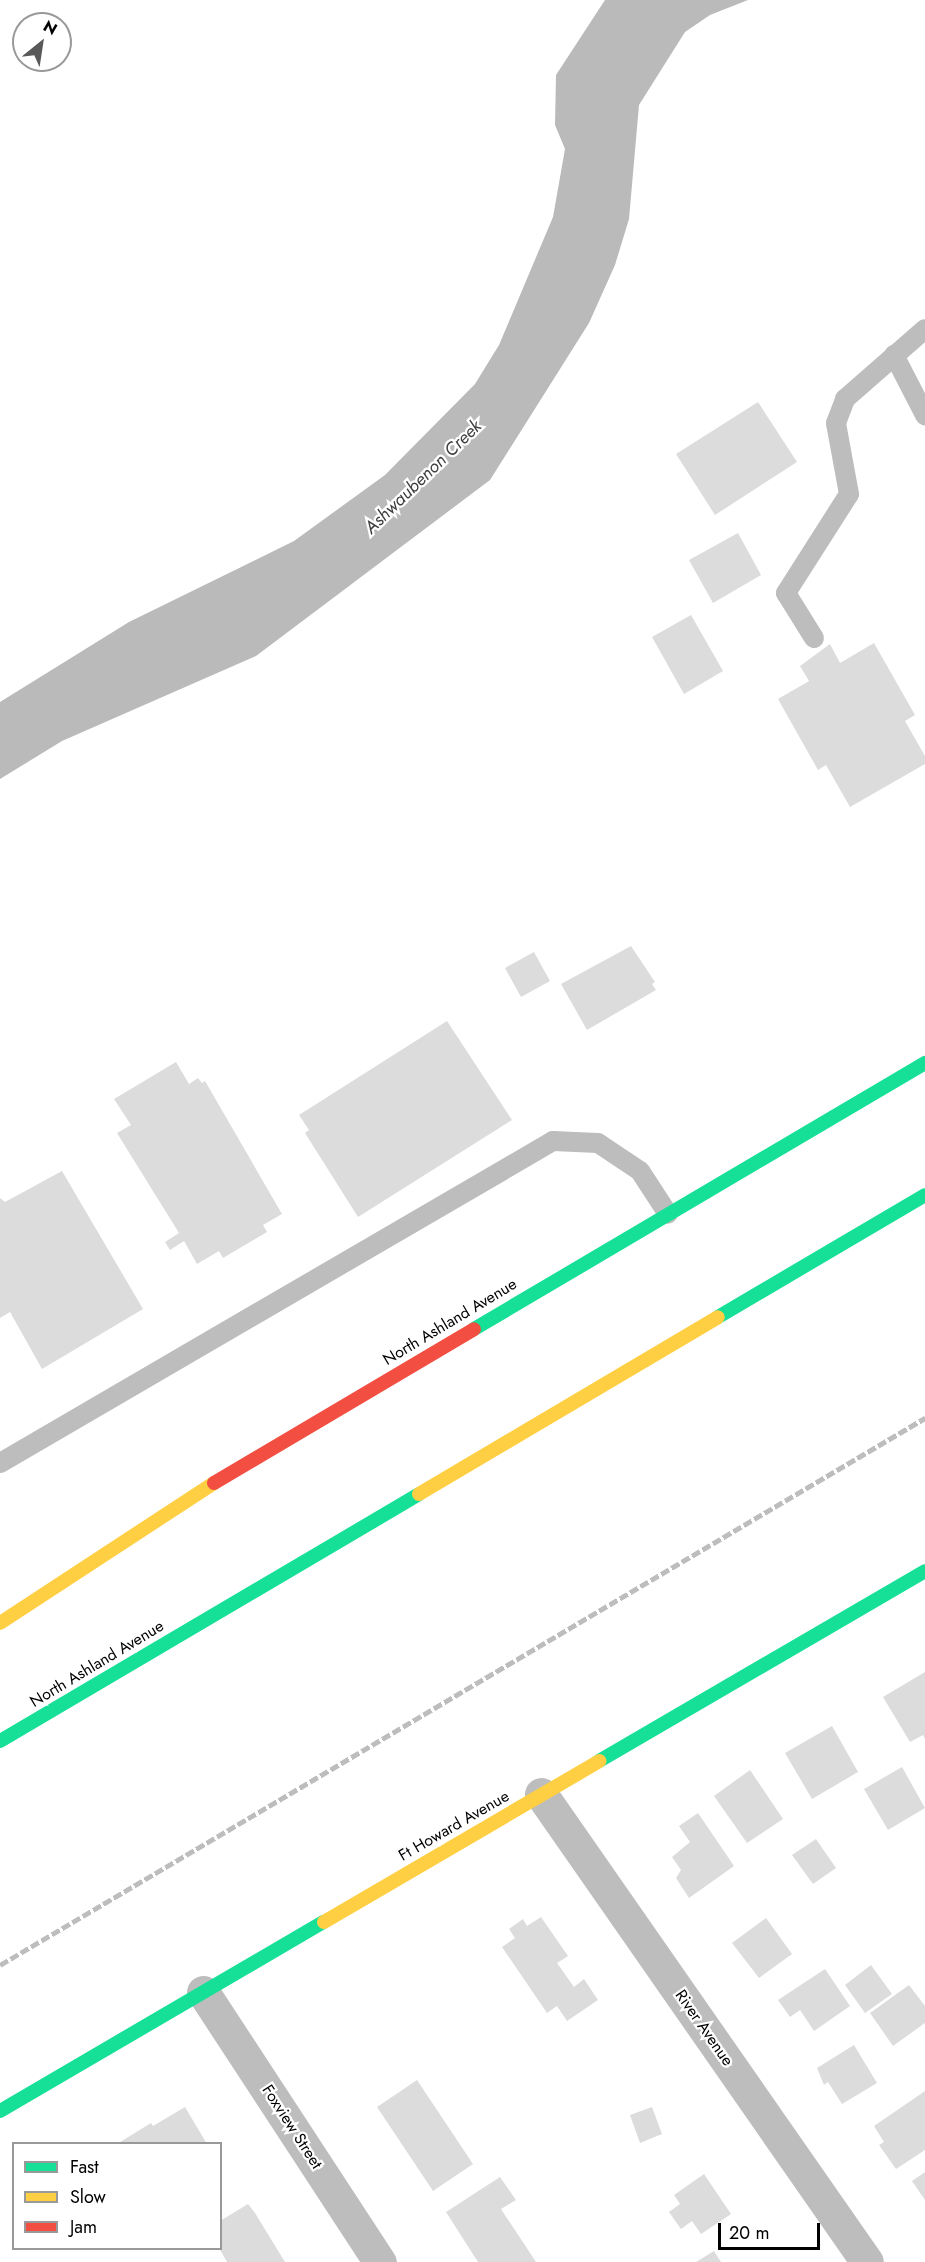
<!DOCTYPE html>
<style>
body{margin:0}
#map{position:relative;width:925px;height:2262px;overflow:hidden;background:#fff;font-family:Jost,sans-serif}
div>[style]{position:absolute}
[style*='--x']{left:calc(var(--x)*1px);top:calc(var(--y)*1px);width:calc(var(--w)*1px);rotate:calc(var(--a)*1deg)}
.water>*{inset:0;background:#bababa}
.building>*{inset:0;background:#dcdcdc}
.lane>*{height:20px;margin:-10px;padding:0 10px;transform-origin:10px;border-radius:10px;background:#bdbdbd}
.street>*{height:33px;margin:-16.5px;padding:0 16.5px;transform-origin:16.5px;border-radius:16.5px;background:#bdbdbd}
.fast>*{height:14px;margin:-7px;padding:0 7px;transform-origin:7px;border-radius:7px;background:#16e098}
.slow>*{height:14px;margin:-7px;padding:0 7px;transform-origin:7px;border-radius:7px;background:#ffcf43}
.jam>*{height:14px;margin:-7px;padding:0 7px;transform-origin:7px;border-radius:7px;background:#f24e42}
.rail>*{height:4.5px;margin-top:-2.25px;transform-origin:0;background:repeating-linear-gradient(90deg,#bdbdbd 0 9px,transparent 0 12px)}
span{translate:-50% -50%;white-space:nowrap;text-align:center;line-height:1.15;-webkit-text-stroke:4.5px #fff;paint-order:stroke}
.street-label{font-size:16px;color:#000}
.water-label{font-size:18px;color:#3e3e3e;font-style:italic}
.legend{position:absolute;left:12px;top:2142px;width:210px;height:108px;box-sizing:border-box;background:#fff;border:2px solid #999;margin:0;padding:8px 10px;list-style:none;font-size:18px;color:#000}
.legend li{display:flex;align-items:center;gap:12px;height:30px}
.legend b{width:30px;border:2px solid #999}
.north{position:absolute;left:12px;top:12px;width:60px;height:60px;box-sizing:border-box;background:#fff;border:2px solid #999;border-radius:50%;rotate:30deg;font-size:16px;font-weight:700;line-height:24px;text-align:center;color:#000}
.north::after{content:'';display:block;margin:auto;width:21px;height:27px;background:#595959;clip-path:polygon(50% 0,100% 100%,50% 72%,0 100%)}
.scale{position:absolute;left:718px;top:2223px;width:102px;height:27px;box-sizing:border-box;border:3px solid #000;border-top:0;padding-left:8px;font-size:18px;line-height:21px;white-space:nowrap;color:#000;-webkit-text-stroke:4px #fff;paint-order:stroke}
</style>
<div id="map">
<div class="water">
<div style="clip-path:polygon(605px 0,748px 0,710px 15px,685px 32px,639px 105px,629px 219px,615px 265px,589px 323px,490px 480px,256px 656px,62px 741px,0 779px,0 702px,129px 622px,294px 541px,385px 475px,475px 384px,499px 345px,553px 217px,565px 149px,555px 125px,556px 75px)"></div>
</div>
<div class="building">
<div style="clip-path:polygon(758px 402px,797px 462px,715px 515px,676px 454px)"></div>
<div style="clip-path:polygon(738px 533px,761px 575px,713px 603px,689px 560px)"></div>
<div style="clip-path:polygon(691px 615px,723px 671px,684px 694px,652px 637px)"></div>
<div style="clip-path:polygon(874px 643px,915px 715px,905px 721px,925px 756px,925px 764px,850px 807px,826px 765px,818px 770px,778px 699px,809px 681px,800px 666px,830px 644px,840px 663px)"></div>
<div style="clip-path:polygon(631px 946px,655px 982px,652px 984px,656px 990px,587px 1030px,561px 984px)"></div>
<div style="clip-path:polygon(534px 952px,550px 981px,521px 997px,505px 968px)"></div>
<div style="clip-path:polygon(447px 1021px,512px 1120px,358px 1217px,305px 1133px,309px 1130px,299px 1115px)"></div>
<div style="clip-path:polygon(176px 1062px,189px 1084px,198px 1078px,202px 1083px,205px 1081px,282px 1214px,263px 1225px,267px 1232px,223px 1258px,219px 1251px,197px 1264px,184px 1241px,170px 1250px,165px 1242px,179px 1233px,117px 1133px,131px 1125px,114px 1099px)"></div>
<div style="clip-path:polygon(62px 1171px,143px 1309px,42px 1369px,10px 1312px,0 1318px,0 1198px,5px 1202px)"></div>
<div style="clip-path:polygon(925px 1672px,925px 1739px,923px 1735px,910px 1742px,883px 1697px)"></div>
<div style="clip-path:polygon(832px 1726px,858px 1772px,812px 1799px,785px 1753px)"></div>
<div style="clip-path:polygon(902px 1767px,925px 1808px,888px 1830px,864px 1789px)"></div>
<div style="clip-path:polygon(750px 1770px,783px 1819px,747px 1843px,714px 1796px)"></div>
<div style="clip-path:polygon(698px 1813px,734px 1866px,689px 1898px,676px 1878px,681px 1870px,672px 1857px,690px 1842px,679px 1826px)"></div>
<div style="clip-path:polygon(816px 1839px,836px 1868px,813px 1884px,792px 1855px)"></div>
<div style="clip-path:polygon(541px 1917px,568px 1956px,557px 1963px,574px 1987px,584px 1979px,598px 2000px,567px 2021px,557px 2006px,547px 2013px,502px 1947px,515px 1938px,509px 1929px,523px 1919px,527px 1926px)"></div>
<div style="clip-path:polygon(766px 1918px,792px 1954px,759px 1978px,732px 1943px)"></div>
<div style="clip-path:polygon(871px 1965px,892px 1994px,865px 2013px,845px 1985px)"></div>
<div style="clip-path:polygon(825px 1969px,850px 2006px,814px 2031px,800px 2010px,790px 2017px,778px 2000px)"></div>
<div style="clip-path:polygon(909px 1985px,925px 2006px,925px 2023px,893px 2046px,870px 2013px)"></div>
<div style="clip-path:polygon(854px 2045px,877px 2083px,842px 2104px,828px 2082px,824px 2085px,817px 2068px)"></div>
<div style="clip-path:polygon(417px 2080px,473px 2164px,433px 2191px,377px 2107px)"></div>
<div style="clip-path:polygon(925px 2091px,925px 2150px,896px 2169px,879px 2145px,884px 2142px,874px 2126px)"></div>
<div style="clip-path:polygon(185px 2107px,207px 2144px,117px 2144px,151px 2123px,153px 2126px)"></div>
<div style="clip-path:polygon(652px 2107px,662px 2134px,640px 2143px,630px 2115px)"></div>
<div style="clip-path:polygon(925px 2172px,925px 2200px,912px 2181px)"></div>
<div style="clip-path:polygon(704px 2174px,731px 2214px,701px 2234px,692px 2221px,681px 2229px,669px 2212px,680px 2204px,674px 2195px)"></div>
<div style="clip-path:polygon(500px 2177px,516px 2200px,501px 2209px,536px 2262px,478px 2262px,446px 2212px)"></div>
<div style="clip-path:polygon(248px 2204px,255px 2213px,285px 2262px,227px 2262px,219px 2248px,220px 2221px)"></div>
<div style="clip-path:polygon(714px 2251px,721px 2262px,696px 2262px)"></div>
</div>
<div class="lane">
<div style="--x:894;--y:355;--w:68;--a:62.7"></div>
<div style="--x:814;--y:638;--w:53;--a:-121.9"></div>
<div style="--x:786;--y:593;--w:117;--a:-57.5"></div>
<div style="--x:849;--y:494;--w:72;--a:-100.4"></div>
<div style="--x:836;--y:423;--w:26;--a:-69"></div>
<div style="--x:845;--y:399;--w:106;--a:-41.2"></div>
<div style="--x:0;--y:1463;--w:640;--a:-30.21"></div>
<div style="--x:553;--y:1141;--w:45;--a:2.5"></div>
<div style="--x:598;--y:1143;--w:50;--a:33.7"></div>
<div style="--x:640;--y:1171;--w:51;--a:56.9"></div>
</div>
<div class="street">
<div style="--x:541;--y:1794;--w:570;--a:55.14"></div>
<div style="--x:203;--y:1992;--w:323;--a:56.8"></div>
</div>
<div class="fast">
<div style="--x:718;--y:1317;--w:240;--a:-30.5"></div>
<div style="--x:474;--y:1329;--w:524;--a:-30.53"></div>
<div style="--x:0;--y:1741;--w:486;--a:-30.5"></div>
<div style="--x:599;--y:1761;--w:377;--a:-30.2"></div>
<div style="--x:0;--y:2111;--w:375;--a:-30.3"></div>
</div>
<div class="slow">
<div style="--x:419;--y:1494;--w:347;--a:-30.6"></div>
<div style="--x:0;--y:1623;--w:256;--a:-33.2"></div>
<div style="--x:324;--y:1922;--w:319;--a:-30.3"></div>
</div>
<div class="jam">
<div style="--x:214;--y:1483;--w:302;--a:-30.6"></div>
</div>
<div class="rail">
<div style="--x:0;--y:1965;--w:1075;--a:-30.6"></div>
</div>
<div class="street-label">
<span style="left:450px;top:1322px;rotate:-31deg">North Ashland Avenue</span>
<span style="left:97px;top:1664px;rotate:-31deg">North Ashland Avenue</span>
<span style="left:454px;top:1826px;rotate:-30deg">Ft Howard Avenue</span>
<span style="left:704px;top:2028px;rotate:55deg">River Avenue</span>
<span style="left:292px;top:2127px;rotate:57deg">Foxview Street</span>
</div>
<div class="water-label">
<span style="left:423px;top:477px;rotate:-44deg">Ashwaubenon Creek</span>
</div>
<ul class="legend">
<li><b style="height:8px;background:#16e098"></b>Fast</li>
<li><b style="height:8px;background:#ffcf43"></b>Slow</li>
<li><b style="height:8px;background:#f24e42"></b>Jam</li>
</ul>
<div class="north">N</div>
<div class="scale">20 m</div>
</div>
